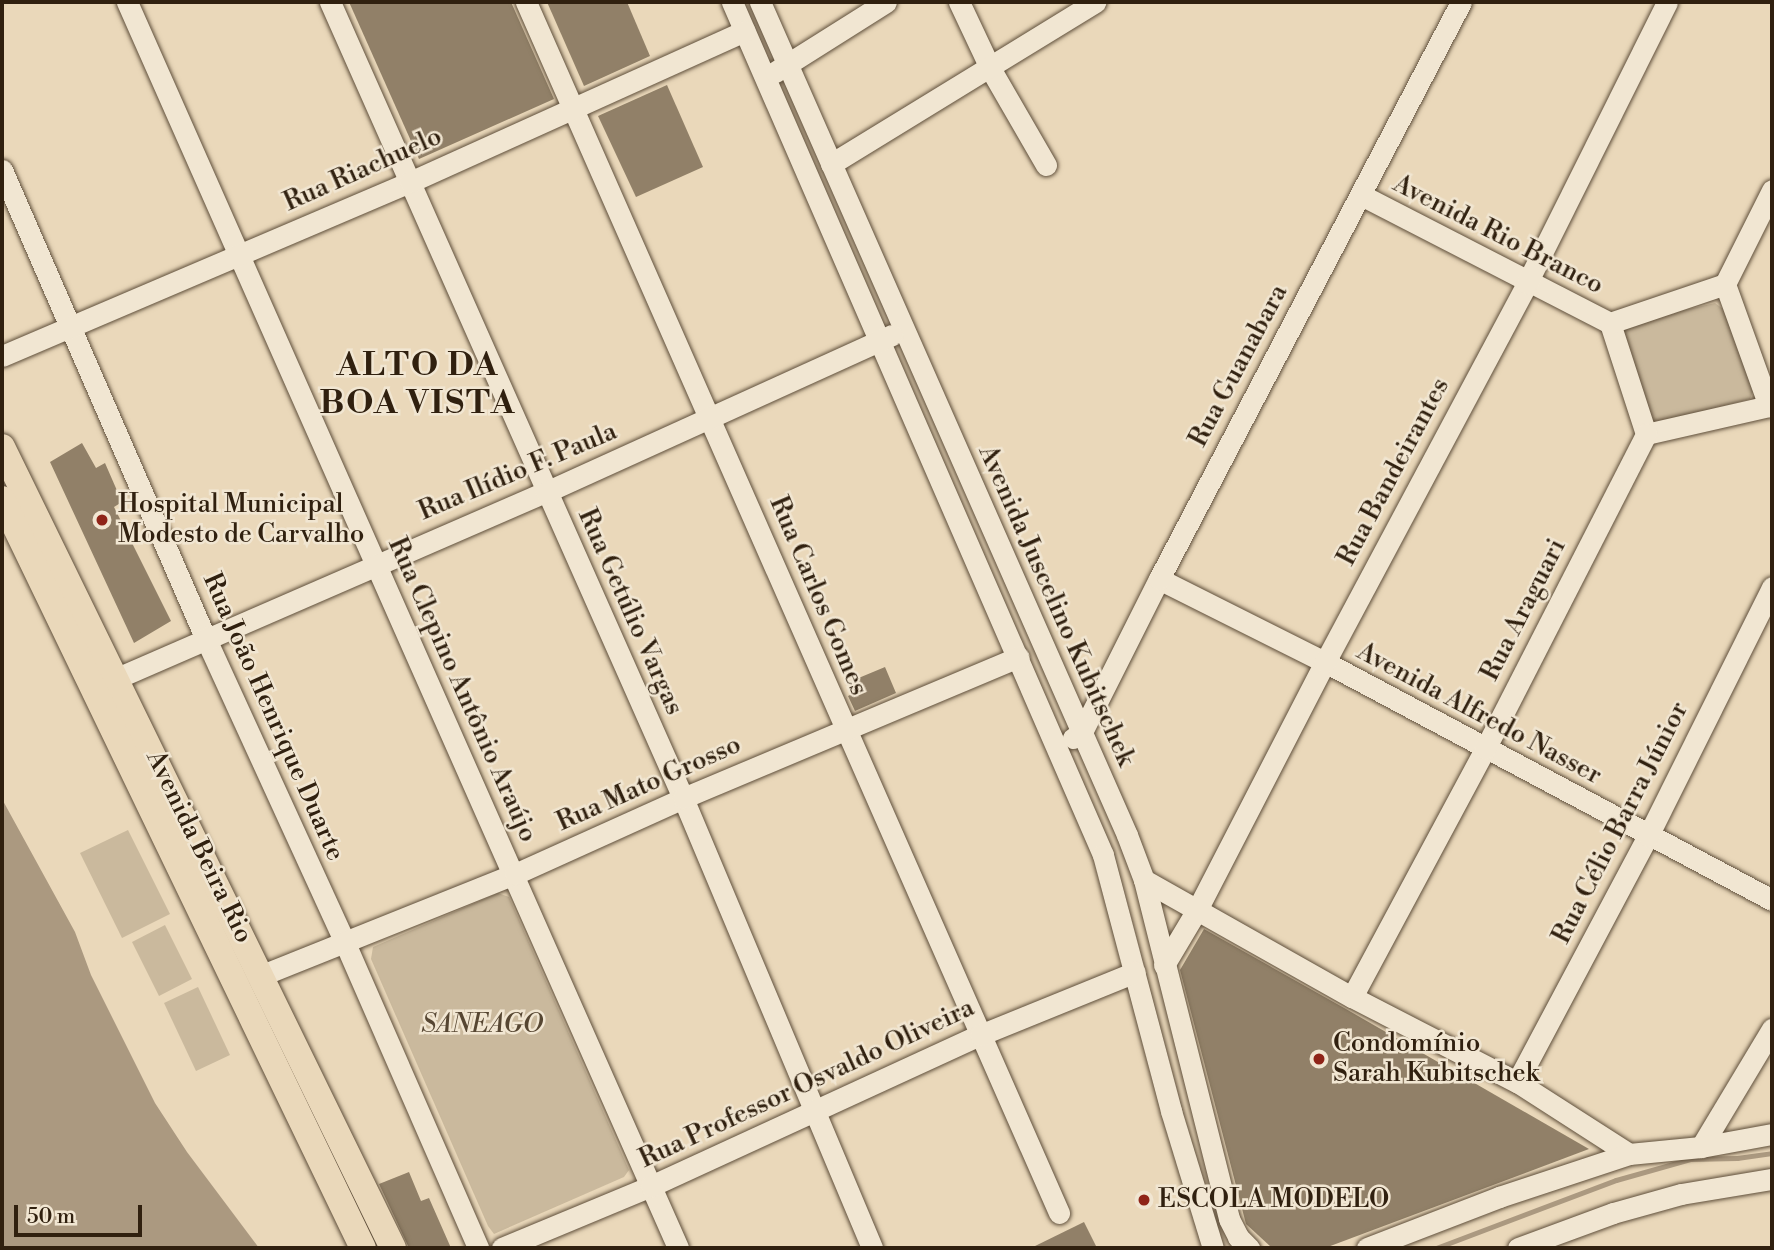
<!DOCTYPE html>
<meta charset="utf-8">
<style>
body{margin:0}
#map{position:relative;width:1774px;height:1250px;overflow:hidden;background:#ead8ba;font-family:"Libre Bodoni",serif}
div>[style]{position:absolute}
[style*='--x']{left:calc(var(--x)*1px);top:calc(var(--y)*1px);width:calc(var(--w)*1px);rotate:calc(var(--a)*1deg)}
.green>*{inset:0;background:#cab99d}
.water>*{inset:0;background:#ab9980}
.stream>*{height:5px;margin:-2.5px;padding:0 2.5px;transform-origin:2.5px;border-radius:2.5px;background:#ab9980}
.building>*{inset:0;background:#918068}
.roads{filter:drop-shadow(0 0 2px #5e4e3a) drop-shadow(0 0 2px #5e4e3a)}
.minor>*{height:21px;margin:-10.5px;padding:0 10.5px;transform-origin:10.5px;border-radius:10.5px;background:#f1e6d2}
.major>*{height:26px;margin:-13px;padding:0 13px;transform-origin:13px;border-radius:13px;background:#ead8ba}
.dots>*{width:19px;height:19px;translate:-50% -50%;box-sizing:border-box;border:4px solid #f1e6d2;border-radius:50%}
span{translate:-50% -50%;white-space:nowrap;text-align:center;line-height:1.15;-webkit-text-stroke:5px #f1e6d2;paint-order:stroke}
.street-label{font-size:26px;color:#30200f}
.poi-label{font-size:26px;color:#30200f}
.left{translate:0 -50%;text-align:left}
.park-label{font-size:26px;color:#564632;font-style:italic}
.district-label{font-size:33px;color:#30200f;font-weight:700;letter-spacing:2px}
.frame{position:absolute;inset:0;border:4px solid #30200f;pointer-events:none}
.scale{position:absolute;left:14px;top:1205px;width:128px;height:32px;box-sizing:border-box;border:4px solid #30200f;border-top:0;padding-left:9px;font-size:21px;line-height:24px;white-space:nowrap;color:#30200f;-webkit-text-stroke:5px #f1e6d2;paint-order:stroke}
</style>
<div id="map">
<div class="green">
<div style="clip-path:polygon(1715px 303px,1723px 309px,1754px 389px,1750px 399px,1659px 423px,1651px 420px,1619px 332px,1624px 324px)"></div>
<div style="clip-path:polygon(128px 830px,170px 914px,122px 938px,80px 853px)"></div>
<div style="clip-path:polygon(498px 893px,509px 897px,629px 1170px,624px 1177px,494px 1234px,488px 1226px,371px 959px,373px 947px)"></div>
<div style="clip-path:polygon(165px 925px,192px 979px,159px 996px,132px 942px)"></div>
<div style="clip-path:polygon(198px 987px,230px 1055px,196px 1071px,164px 1003px)"></div>
</div>
<div class="water">
<div style="clip-path:polygon(2px 799px,75px 932px,91px 975px,155px 1103px,187px 1152px,259px 1248px,2px 1248px)"></div>
</div>
<div class="stream">
<div style="--x:1436;--y:1248;--w:192;--a:-20.7"></div>
<div style="--x:1616;--y:1180;--w:77;--a:-15.8"></div>
<div style="--x:1690;--y:1159;--w:47;--a:-1.2"></div>
<div style="--x:1737;--y:1158;--w:35;--a:-8"></div>
</div>
<div class="building">
<div style="clip-path:polygon(349px 2px,511px 2px,554px 99px,419px 159px)"></div>
<div style="clip-path:polygon(547px 2px,627px 2px,650px 56px,584px 86px)"></div>
<div style="clip-path:polygon(667px 85px,703px 167px,636px 197px,598px 116px)"></div>
<div style="clip-path:polygon(82px 443px,96px 468px,105px 463px,122px 502px,114px 507px,171px 621px,134px 643px,50px 462px)"></div>
<div style="clip-path:polygon(885px 667px,896px 693px,855px 711px,848px 696px,854px 693px,849px 682px)"></div>
<div style="clip-path:polygon(1204px 929px,1346px 1009px,1589px 1149px,1325px 1248px,1271px 1247px,1246px 1224px,1180px 970px)"></div>
<div style="clip-path:polygon(409px 1172px,421px 1201px,429px 1198px,451px 1248px,409px 1248px,379px 1184px)"></div>
<div style="clip-path:polygon(1084px 1222px,1097px 1248px,1031px 1248px)"></div>
</div>
<div class="roads">
<div class="minor">
<div style="--x:127;--y:2;--w:1362;--a:66.14"></div>
<div style="--x:330;--y:2;--w:871;--a:66.08"></div>
<div style="--x:683;--y:798;--w:488;--a:67.2"></div>
<div style="--x:526;--y:2;--w:1323;--a:66.24"></div>
<div style="--x:732;--y:2;--w:930;--a:66.49"></div>
<div style="--x:1103;--y:855;--w:265;--a:75.1"></div>
<div style="--x:1171;--y:1111;--w:143;--a:73"></div>
<div style="--x:760;--y:2;--w:910;--a:66.22"></div>
<div style="--x:1127;--y:835;--w:48;--a:69.3"></div>
<div style="--x:1144;--y:880;--w:349;--a:75.9"></div>
<div style="--x:1229;--y:1219;--w:20;--a:63"></div>
<div style="--x:1238;--y:1237;--w:16;--a:45"></div>
<div style="--x:959;--y:2;--w:73;--a:64.8"></div>
<div style="--x:990;--y:68;--w:112;--a:60"></div>
<div style="--x:775;--y:72;--w:131;--a:-32.2"></div>
<div style="--x:831;--y:164;--w:310;--a:-31.5"></div>
<div style="--x:2;--y:170;--w:509;--a:66.51"></div>
<div style="--x:205;--y:637;--w:337;--a:65.4"></div>
<div style="--x:345;--y:943;--w:333;--a:66.4"></div>
<div style="--x:1361;--y:195;--w:280;--a:27.2"></div>
<div style="--x:1725;--y:284;--w:130;--a:70.2"></div>
<div style="--x:1769;--y:406;--w:126;--a:167.2"></div>
<div style="--x:1646;--y:434;--w:117;--a:-108"></div>
<div style="--x:1610;--y:323;--w:121;--a:-18.7"></div>
<div style="--x:1725;--y:284;--w:105;--a:-63.4"></div>
<div style="--x:2;--y:356;--w:444;--a:-23.1"></div>
<div style="--x:410;--y:182;--w:367;--a:-24.3"></div>
<div style="--x:1159;--y:579;--w:186;--a:26.6"></div>
<div style="--x:1325;--y:662;--w:506;--a:28.03"></div>
<div style="--x:115;--y:679;--w:470;--a:-23.5"></div>
<div style="--x:546;--y:492;--w:380;--a:-24.4"></div>
<div style="--x:1073;--y:738;--w:9;--a:-27"></div>
<div style="--x:1081;--y:734;--w:174;--a:-63.3"></div>
<div style="--x:1159;--y:579;--w:651;--a:-62.37"></div>
<div style="--x:1144;--y:880;--w:239;--a:29.4"></div>
<div style="--x:1352;--y:997;--w:186;--a:27.3"></div>
<div style="--x:1517;--y:1082;--w:133;--a:32.7"></div>
<div style="--x:1164;--y:965;--w:66;--a:-59.2"></div>
<div style="--x:1198;--y:908;--w:277;--a:-62.7"></div>
<div style="--x:1325;--y:662;--w:429;--a:-61.9"></div>
<div style="--x:1527;--y:283;--w:314;--a:-63.5"></div>
<div style="--x:262;--y:975;--w:272;--a:-21.8"></div>
<div style="--x:515;--y:874;--w:184;--a:-24.3"></div>
<div style="--x:683;--y:798;--w:364;--a:-22.8"></div>
<div style="--x:1352;--y:997;--w:281;--a:-61.8"></div>
<div style="--x:1485;--y:749;--w:354;--a:-62.9"></div>
<div style="--x:1517;--y:1082;--w:279;--a:-62"></div>
<div style="--x:1648;--y:836;--w:278;--a:-63.5"></div>
<div style="--x:1701;--y:1147;--w:138;--a:-59"></div>
<div style="--x:502;--y:1248;--w:161;--a:-22.6"></div>
<div style="--x:651;--y:1186;--w:362;--a:-24.7"></div>
<div style="--x:980;--y:1035;--w:167;--a:-22.1"></div>
<div style="--x:1367;--y:1248;--w:142;--a:-21.1"></div>
<div style="--x:1499;--y:1197;--w:137;--a:-18.3"></div>
<div style="--x:1629;--y:1154;--w:72;--a:-5.6"></div>
<div style="--x:1701;--y:1147;--w:72;--a:-10.4"></div>
<div style="--x:1518;--y:1248;--w:101;--a:-20.2"></div>
<div style="--x:1613;--y:1213;--w:71;--a:-15.6"></div>
<div style="--x:1681;--y:1194;--w:92;--a:-9.4"></div>
</div>
<div class="major">
<div style="--x:2;--y:447;--w:891;--a:63.98"></div>
<div style="--x:2;--y:499;--w:831;--a:64.27"></div>
</div>
</div>
<div class="dots">
<div style="left:102px;top:520px;background:#8f2418"></div>
<div style="left:1319px;top:1059px;background:#8f2418"></div>
<div style="left:1144px;top:1200px;background:#8f2418"></div>
</div>
<div class="street-label">
<span style="left:363px;top:170px;rotate:-24deg">Rua Riachuelo</span>
<span style="left:1498px;top:235px;rotate:27deg">Avenida Rio Branco</span>
<span style="left:1239px;top:366px;rotate:-62deg">Rua Guanabara</span>
<span style="left:518px;top:472px;rotate:-23deg">Rua Ilídio F. Paula</span>
<span style="left:1394px;top:472px;rotate:-62deg">Rua Bandeirantes</span>
<span style="left:818px;top:596px;rotate:67deg">Rua Carlos Gomes</span>
<span style="left:1056px;top:606px;rotate:66deg">Avenida Juscelino Kubitschek</span>
<span style="left:1524px;top:610px;rotate:-63deg">Rua Araguari</span>
<span style="left:630px;top:612px;rotate:66deg">Rua Getúlio Vargas</span>
<span style="left:462px;top:690px;rotate:66deg">Rua Clepino Antônio Araújo</span>
<span style="left:1479px;top:714px;rotate:28deg">Avenida Alfredo Nasser</span>
<span style="left:273px;top:717px;rotate:66deg">Rua João Henrique Duarte</span>
<span style="left:649px;top:784px;rotate:-24deg">Rua Mato Grosso</span>
<span style="left:1621px;top:823px;rotate:-63deg">Rua Célio Barra Júnior</span>
<span style="left:199px;top:847px;rotate:64deg">Avenida Beira Rio</span>
<span style="left:807px;top:1084px;rotate:-25deg">Rua Professor Osvaldo Oliveira</span>
</div>
<div class="poi-label">
<span class="left" style="left:118px;top:520px">Hospital Municipal<br>Modesto de Carvalho</span>
<span class="left" style="left:1333px;top:1059px">Condomínio<br>Sarah Kubitschek</span>
<span class="left" style="left:1158px;top:1200px">ESCOLA MODELO</span>
</div>
<div class="park-label">
<span style="left:482px;top:1025px">SANEAGO</span>
</div>
<div class="district-label">
<span style="left:418px;top:385px">ALTO DA<br>BOA VISTA</span>
</div>
<div class="frame"></div>
<div class="scale">50 m</div>
</div>
